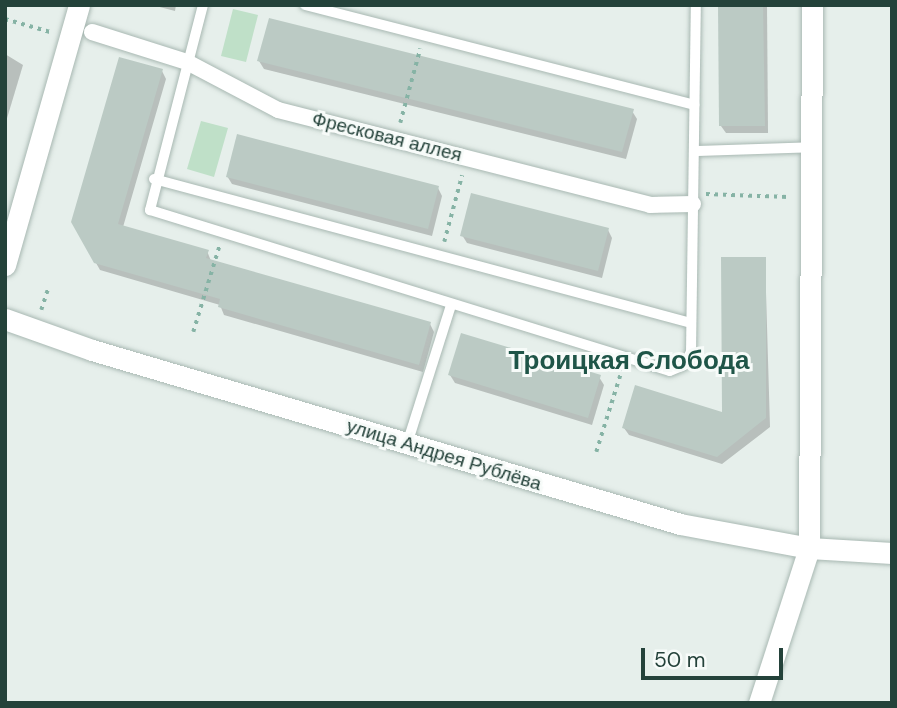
<!DOCTYPE html>
<meta charset="utf-8">
<style>
body{margin:0}
#map{position:relative;width:897px;height:708px;overflow:hidden;background:#e6efeb;font-family:"DM Sans",sans-serif}
div>[style]{position:absolute}
[style*='--x']{left:calc(var(--x)*1px);top:calc(var(--y)*1px);width:calc(var(--w)*1px);rotate:calc(var(--a)*1deg)}
.green>*{inset:0;background:#bfe0c8}
.shadow>*{inset:0;background:#0003}
.building>*{inset:0;background:#bbcac4}
.path>*{height:3.5px;margin-top:-1.75px;transform-origin:0;background:repeating-linear-gradient(90deg,#86b3a5 0 3.5px,transparent 0 8.5px)}
.roads{filter:drop-shadow(0 0 2px #a8b8b2) drop-shadow(0 0 2px #a8b8b2)}
.service>*{height:10px;margin:-5px;padding:0 5px;transform-origin:5px;border-radius:5px;background:#fff}
.pedestrian>*{height:16px;margin:-8px;padding:0 8px;transform-origin:8px;border-radius:8px;background:#fff}
.minor>*{height:21px;margin:-10.5px;padding:0 10.5px;transform-origin:10.5px;border-radius:10.5px;background:#fff}
span{translate:-50% -50%;white-space:nowrap;text-align:center;line-height:1.15;-webkit-text-stroke:6px #f7fbf9;paint-order:stroke}
.street-label{font-size:19px;color:#24423a}
.district-label{font-size:26px;color:#1f5548;font-weight:700}
.frame{position:absolute;inset:0;border:7px solid #24423a;pointer-events:none}
.scale{position:absolute;left:641px;top:648px;width:142px;height:32px;box-sizing:border-box;border:4px solid #24423a;border-top:0;padding-left:9px;font-size:21px;line-height:24px;white-space:nowrap;color:#24423a;-webkit-text-stroke:5px #f7fbf9;paint-order:stroke}
</style>
<div id="map">
<div class="green">
<div style="clip-path:polygon(233px 9px,258px 15px,246px 62px,221px 56px)"></div>
<div style="clip-path:polygon(201px 121px,228px 128px,214px 177px,187px 169px)"></div>
</div>
<div class="shadow">
<div style="clip-path:polygon(152px 5px,176px 5px,175px 11px)"></div>
<div style="clip-path:polygon(720px 5px,767px 5px,768px 133px,726px 133px,721px 126px)"></div>
<div style="clip-path:polygon(5px 54px,23px 65px,5px 125px)"></div>
<div style="clip-path:polygon(259px 61px,632px 111px,637px 119px,626px 159px,264px 69px)"></div>
<div style="clip-path:polygon(162px 71px,166px 79px,123px 227px,207px 251px,211px 261px,430px 324px,434px 332px,423px 372px,224px 315px,220px 305px,100px 270px,73px 222px)"></div>
<div style="clip-path:polygon(227px 176px,438px 188px,442px 196px,432px 236px,232px 184px)"></div>
<div style="clip-path:polygon(608px 230px,612px 238px,602px 278px,467px 243px,462px 235px)"></div>
<div style="clip-path:polygon(765px 258px,770px 427px,722px 464px,629px 435px,624px 428px,724px 414px)"></div>
<div style="clip-path:polygon(450px 375px,599px 377px,604px 385px,592px 425px,455px 383px)"></div>
</div>
<div class="building">
<div style="clip-path:polygon(718px 5px,763px 5px,765px 126px,719px 126px)"></div>
<div style="clip-path:polygon(269px 18px,634px 109px,622px 152px,257px 61px)"></div>
<div style="clip-path:polygon(119px 57px,163px 69px,118px 224px,209px 250px,206px 258px,431px 322px,419px 365px,218px 307px,220px 299px,94px 263px,71px 222px)"></div>
<div style="clip-path:polygon(237px 134px,439px 186px,428px 229px,226px 177px)"></div>
<div style="clip-path:polygon(471px 193px,609px 228px,598px 271px,460px 236px)"></div>
<div style="clip-path:polygon(721px 257px,766px 257px,766px 418px,717px 457px,622px 428px,635px 385px,722px 412px)"></div>
<div style="clip-path:polygon(461px 333px,601px 375px,588px 418px,448px 375px)"></div>
</div>
<div class="path">
<div style="--x:5;--y:19;--w:47;--a:16.1"></div>
<div style="--x:400;--y:123;--w:77;--a:-74.9"></div>
<div style="--x:706;--y:194;--w:82;--a:2.1"></div>
<div style="--x:444;--y:242;--w:69;--a:-75"></div>
<div style="--x:41;--y:310;--w:22;--a:-72"></div>
<div style="--x:193;--y:332;--w:89;--a:-73"></div>
<div style="--x:596;--y:452;--w:87;--a:-72.6"></div>
</div>
<div class="roads">
<div class="service">
<div style="--x:203;--y:5;--w:212;--a:104.5"></div>
<div style="--x:150;--y:210;--w:544;--a:17.2"></div>
<div style="--x:670;--y:371;--w:15;--a:-23"></div>
<div style="--x:684;--y:365;--w:15;--a:-62"></div>
<div style="--x:691;--y:352;--w:347;--a:-89.2"></div>
<div style="--x:305;--y:5;--w:402;--a:14.4"></div>
<div style="--x:695;--y:151;--w:119;--a:-1.9"></div>
<div style="--x:154;--y:179;--w:556;--a:15.01"></div>
<div style="--x:407;--y:444;--w:146;--a:-72.4"></div>
</div>
<div class="pedestrian">
<div style="--x:92;--y:32;--w:100;--a:17.5"></div>
<div style="--x:187;--y:62;--w:103;--a:27.8"></div>
<div style="--x:278;--y:110;--w:384;--a:14.3"></div>
<div style="--x:650;--y:205;--w:43;--a:-1.3"></div>
</div>
<div class="minor">
<div style="--x:5;--y:265;--w:270;--a:-74.1"></div>
<div style="--x:5;--y:319;--w:92;--a:19.6"></div>
<div style="--x:92;--y:350;--w:613;--a:16.48"></div>
<div style="--x:680;--y:524;--w:131;--a:10.5"></div>
<div style="--x:809;--y:548;--w:83;--a:3.4"></div>
<div style="--x:759;--y:703;--w:163;--a:-72.1"></div>
<div style="--x:809;--y:548;--w:543;--a:-89.68"></div>
</div>
</div>
<div class="street-label">
<span style="left:387px;top:137px;rotate:14deg">Фресковая аллея</span>
<span style="left:444px;top:455px;rotate:17deg">улица Андрея Рублёва</span>
</div>
<div class="district-label">
<span style="left:629px;top:361px">Троицкая Слобода</span>
</div>
<div class="frame"></div>
<div class="scale">50 m</div>
</div>
